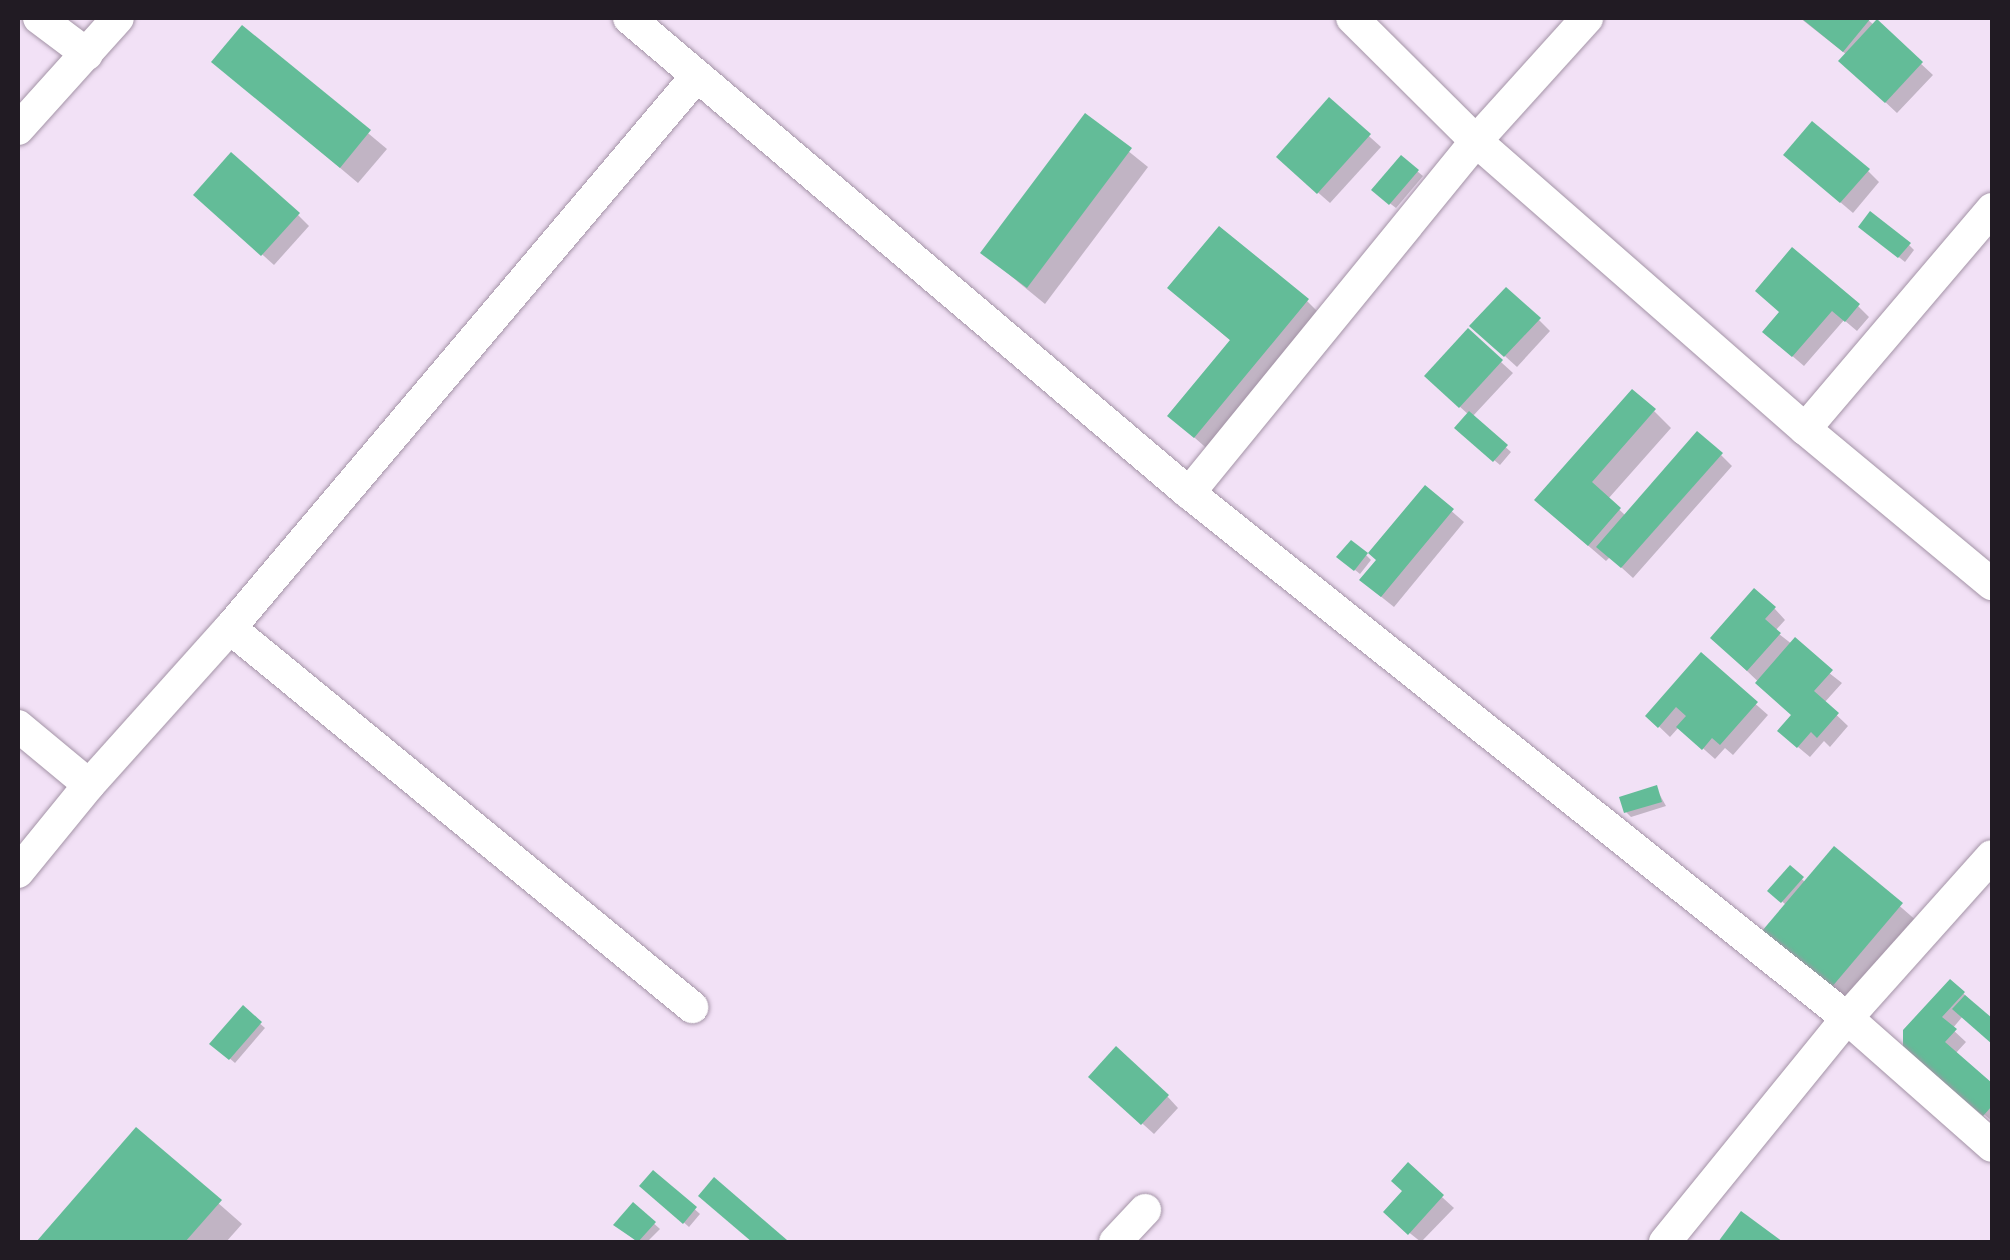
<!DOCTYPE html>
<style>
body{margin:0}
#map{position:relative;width:2010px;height:1260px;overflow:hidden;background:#f2e1f6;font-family:"IBM Plex Serif",serif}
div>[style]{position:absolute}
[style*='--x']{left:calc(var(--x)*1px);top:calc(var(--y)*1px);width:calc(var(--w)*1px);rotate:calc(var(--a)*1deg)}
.shadow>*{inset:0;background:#0003}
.building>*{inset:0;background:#63bc98}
.roads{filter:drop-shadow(0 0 2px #a494a7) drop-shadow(0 0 2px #a494a7)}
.street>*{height:32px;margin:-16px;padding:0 16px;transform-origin:16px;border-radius:16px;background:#fff}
span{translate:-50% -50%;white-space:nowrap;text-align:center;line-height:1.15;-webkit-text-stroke:9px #fff;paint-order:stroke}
.frame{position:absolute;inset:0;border:20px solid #211b23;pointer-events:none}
</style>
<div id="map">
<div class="shadow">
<div style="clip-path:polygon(1800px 18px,1866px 18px,1875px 26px,1877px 23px,1933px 75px,1897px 113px,1853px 72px,1847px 55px)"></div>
<div style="clip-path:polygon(242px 28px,387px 149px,358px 183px,214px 62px)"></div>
<div style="clip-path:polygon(1330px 101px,1381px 147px,1330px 203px,1290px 168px)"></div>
<div style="clip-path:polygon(1086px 117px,1148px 167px,1045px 304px,983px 253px)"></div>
<div style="clip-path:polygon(1401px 158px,1423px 176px,1396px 208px,1379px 195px)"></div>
<div style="clip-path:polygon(1798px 166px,1868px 171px,1879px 182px,1853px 213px)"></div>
<div style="clip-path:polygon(208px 206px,298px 215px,309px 226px,274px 265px)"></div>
<div style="clip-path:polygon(1866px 231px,1909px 245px,1914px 250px,1905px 262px)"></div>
<div style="clip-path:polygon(1170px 288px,1307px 301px,1324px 318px,1212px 453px,1170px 416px,1232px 342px)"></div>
<div style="clip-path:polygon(1858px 306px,1869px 317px,1857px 331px,1844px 320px,1804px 366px,1777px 343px,1782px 312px)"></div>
<div style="clip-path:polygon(1539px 320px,1550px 331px,1517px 367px,1484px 337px)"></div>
<div style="clip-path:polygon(1468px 332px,1513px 373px,1472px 417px,1511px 452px,1500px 465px,1462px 433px,1469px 415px,1438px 387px)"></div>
<div style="clip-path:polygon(1654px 411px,1671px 428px,1608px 499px,1626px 516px,1721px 455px,1732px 466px,1633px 578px,1610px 557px,1606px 561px,1555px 517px)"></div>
<div style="clip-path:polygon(1425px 488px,1464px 522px,1394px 607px,1374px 591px)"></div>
<div style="clip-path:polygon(1366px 555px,1371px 560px,1360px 574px,1344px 561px)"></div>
<div style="clip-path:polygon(1774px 608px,1785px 620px,1775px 631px,1842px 683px,1824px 703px,1848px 726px,1830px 747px,1824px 741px,1810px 757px,1792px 742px,1794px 716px,1724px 649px)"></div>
<div style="clip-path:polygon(1701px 656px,1768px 715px,1733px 755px,1725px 748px,1715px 759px,1679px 727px,1670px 737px,1648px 716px)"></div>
<div style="clip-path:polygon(1656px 788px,1666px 806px,1631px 817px,1626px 812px)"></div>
<div style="clip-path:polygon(1834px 849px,1918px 922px,1849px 1004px,1766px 931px,1787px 906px,1771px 891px,1790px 868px,1806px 883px)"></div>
<div style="clip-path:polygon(1963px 993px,1992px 1022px,1992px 1042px,1963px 1016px,1952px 1029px,1966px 1042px,1955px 1054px,1992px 1087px,1992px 1121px,1905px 1047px)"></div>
<div style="clip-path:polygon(243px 1009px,265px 1028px,235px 1063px,213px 1044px)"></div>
<div style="clip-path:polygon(1103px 1088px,1167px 1096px,1178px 1108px,1154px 1134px)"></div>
<div style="clip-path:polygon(136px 1131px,242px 1224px,226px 1242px,39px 1242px)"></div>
<div style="clip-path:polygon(1408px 1166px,1454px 1208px,1421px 1242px,1397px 1223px)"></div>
<div style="clip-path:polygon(654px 1173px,700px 1214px,689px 1227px,642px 1186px)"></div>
<div style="clip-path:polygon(634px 1206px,660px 1229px,647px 1242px,637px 1242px,617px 1225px)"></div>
</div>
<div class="building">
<div style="clip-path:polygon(1801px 18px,1871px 18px,1843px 52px)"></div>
<div style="clip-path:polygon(1877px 19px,1923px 62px,1885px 103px,1838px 61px)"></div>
<div style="clip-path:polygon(242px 25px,371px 130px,340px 168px,211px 62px)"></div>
<div style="clip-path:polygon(1329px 97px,1371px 134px,1317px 194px,1276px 157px)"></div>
<div style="clip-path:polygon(1085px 113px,1132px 148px,1027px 288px,980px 253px)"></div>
<div style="clip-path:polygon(1812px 121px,1870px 169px,1840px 203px,1783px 155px)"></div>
<div style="clip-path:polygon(231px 152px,300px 213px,261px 256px,193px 195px)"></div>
<div style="clip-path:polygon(1401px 155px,1419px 170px,1389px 205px,1371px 190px)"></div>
<div style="clip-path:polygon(1870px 211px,1911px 243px,1898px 258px,1858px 227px)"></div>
<div style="clip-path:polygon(1219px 226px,1309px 299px,1194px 438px,1167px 416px,1230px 340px,1167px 288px)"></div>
<div style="clip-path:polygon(1792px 247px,1860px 304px,1845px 322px,1832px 311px,1792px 357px,1762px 332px,1779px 312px,1755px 291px)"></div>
<div style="clip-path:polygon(1506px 287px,1541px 318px,1504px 357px,1469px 326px)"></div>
<div style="clip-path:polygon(1468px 328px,1503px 360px,1459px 408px,1424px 376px)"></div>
<div style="clip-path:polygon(1632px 389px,1656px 409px,1592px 482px,1621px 508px,1588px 546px,1534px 500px)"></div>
<div style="clip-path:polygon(1469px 411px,1508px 445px,1493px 462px,1454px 428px)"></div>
<div style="clip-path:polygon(1697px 431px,1723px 453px,1621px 568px,1596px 547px)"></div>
<div style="clip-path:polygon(1425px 485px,1454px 509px,1381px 597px,1359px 580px,1376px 560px,1368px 553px)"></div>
<div style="clip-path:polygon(1351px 540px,1368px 553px,1354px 571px,1336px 557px)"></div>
<div style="clip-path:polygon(1754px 588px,1776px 607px,1765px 619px,1781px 633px,1747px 671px,1710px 638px)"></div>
<div style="clip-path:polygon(1795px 637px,1833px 670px,1814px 691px,1839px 713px,1817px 738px,1811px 732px,1797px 748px,1777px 731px,1791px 715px,1755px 683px)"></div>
<div style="clip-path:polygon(1701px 652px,1758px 702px,1720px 745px,1712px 738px,1702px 750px,1676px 727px,1686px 716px,1676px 707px,1658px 728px,1645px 716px)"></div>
<div style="clip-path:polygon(1657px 785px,1662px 802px,1624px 813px,1619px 797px)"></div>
<div style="clip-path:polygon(1834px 846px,1903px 903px,1831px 988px,1762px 931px)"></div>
<div style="clip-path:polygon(1790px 865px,1804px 877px,1781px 903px,1767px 891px)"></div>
<div style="clip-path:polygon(1950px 979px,1965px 992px,1942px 1017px,1957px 1029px,1945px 1042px,1992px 1083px,1992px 1106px,1983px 1116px,1903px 1048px,1903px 1030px)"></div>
<div style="clip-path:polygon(1965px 995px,1992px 1018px,1992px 1044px,1952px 1009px)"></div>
<div style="clip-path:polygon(243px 1005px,262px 1022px,229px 1060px,209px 1044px)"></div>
<div style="clip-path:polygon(1116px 1046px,1169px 1095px,1141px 1125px,1088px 1077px)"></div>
<div style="clip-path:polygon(136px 1127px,222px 1200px,185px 1242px,36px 1242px)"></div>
<div style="clip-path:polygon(1408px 1162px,1444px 1195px,1408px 1235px,1383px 1212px,1402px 1191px,1391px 1181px)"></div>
<div style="clip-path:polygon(653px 1170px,697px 1207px,683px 1224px,639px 1186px)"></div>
<div style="clip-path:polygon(714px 1177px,787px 1240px,784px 1242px,752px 1242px,698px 1196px)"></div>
<div style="clip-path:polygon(633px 1202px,656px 1222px,638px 1242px,613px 1225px)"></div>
<div style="clip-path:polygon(1741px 1211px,1783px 1242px,1718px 1242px)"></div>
</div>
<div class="roads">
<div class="street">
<div style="--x:39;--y:18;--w:60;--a:36.9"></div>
<div style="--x:629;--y:18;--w:734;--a:40.31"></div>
<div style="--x:1189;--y:493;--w:842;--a:38.59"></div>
<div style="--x:1847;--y:1018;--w:193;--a:41.4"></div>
<div style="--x:1352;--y:18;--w:175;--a:44.8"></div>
<div style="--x:1476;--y:141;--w:437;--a:41.2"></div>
<div style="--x:1805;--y:429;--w:243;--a:39.7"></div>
<div style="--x:18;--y:129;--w:149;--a:-48"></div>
<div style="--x:1805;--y:429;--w:289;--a:-49.6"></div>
<div style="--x:1189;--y:493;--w:454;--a:-50.8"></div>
<div style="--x:1476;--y:141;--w:166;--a:-47.9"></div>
<div style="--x:230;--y:628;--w:598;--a:39.36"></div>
<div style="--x:18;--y:726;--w:92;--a:39.7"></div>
<div style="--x:18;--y:872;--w:112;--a:-50.8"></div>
<div style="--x:89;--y:785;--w:211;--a:-48.1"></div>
<div style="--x:230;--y:628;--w:722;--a:-49.78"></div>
<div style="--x:1115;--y:1242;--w:44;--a:-46.8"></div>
<div style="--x:1665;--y:1242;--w:289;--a:-50.9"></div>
<div style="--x:1847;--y:1018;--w:217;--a:-48.2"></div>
</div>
</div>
<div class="frame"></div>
</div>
